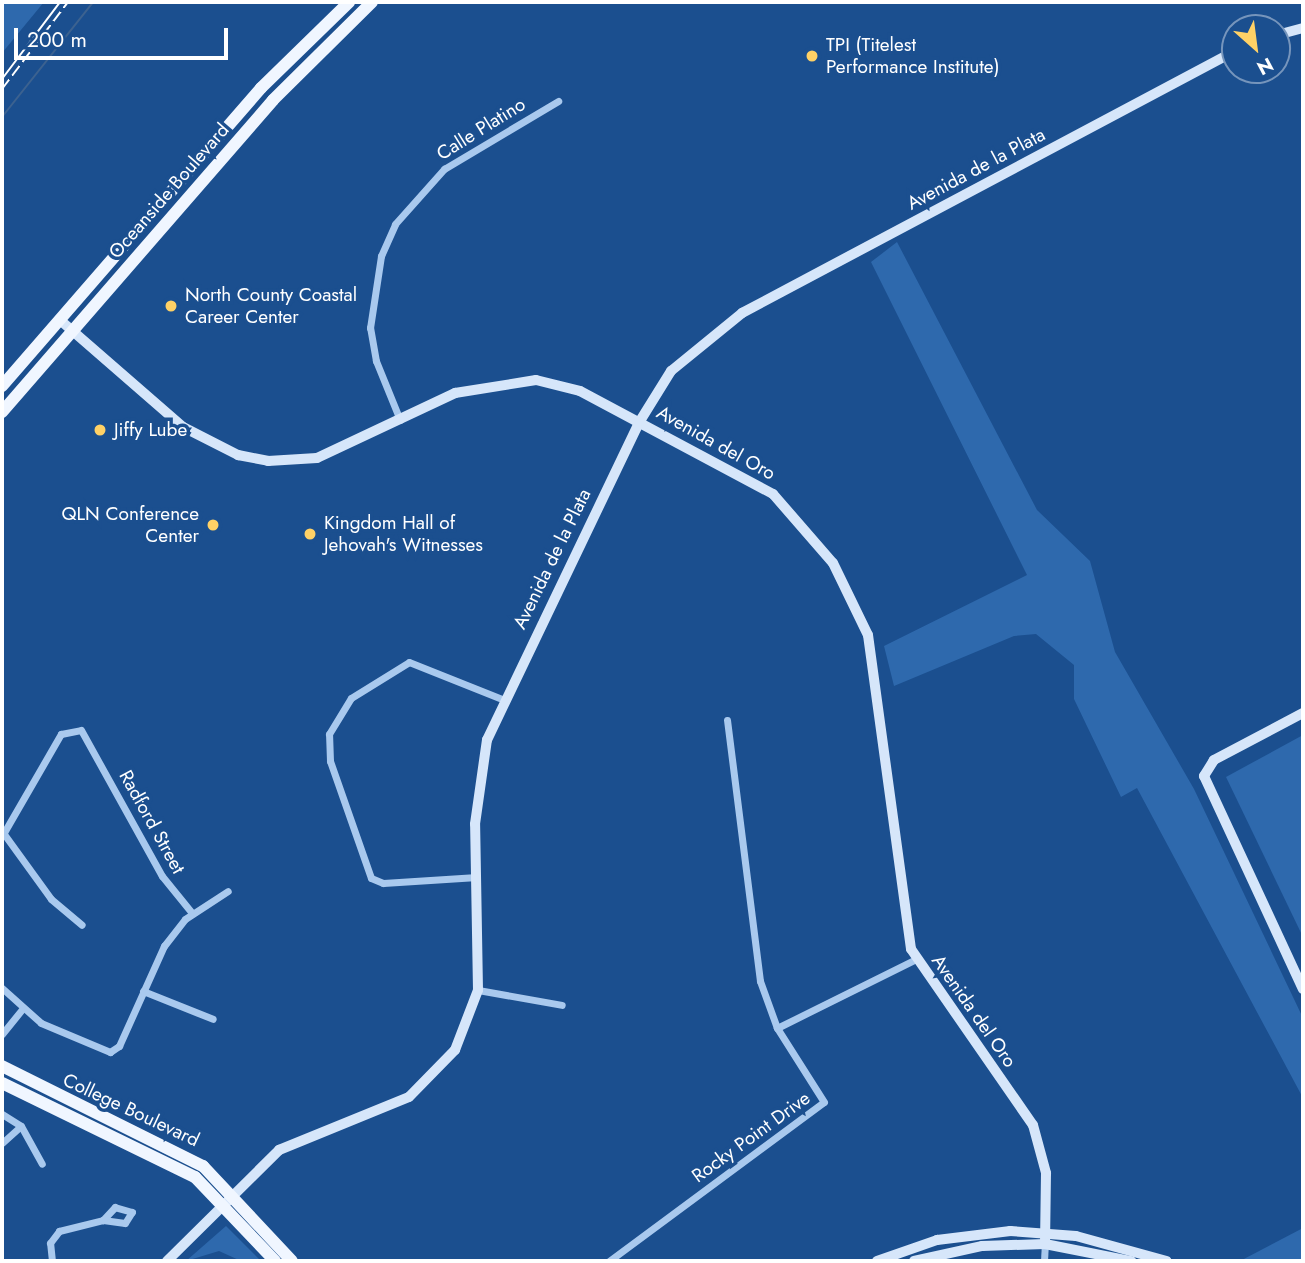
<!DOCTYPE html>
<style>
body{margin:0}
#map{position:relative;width:1305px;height:1263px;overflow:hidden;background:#1b4f8f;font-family:Jost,sans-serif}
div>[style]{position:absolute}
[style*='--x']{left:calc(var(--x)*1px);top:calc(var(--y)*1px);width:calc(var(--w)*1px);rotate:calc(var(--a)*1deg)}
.green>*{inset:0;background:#2e69ad}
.stream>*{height:2px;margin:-1px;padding:0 1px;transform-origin:1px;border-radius:1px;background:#3c6290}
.street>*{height:7px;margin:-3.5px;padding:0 3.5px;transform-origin:3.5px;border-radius:3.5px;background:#a9c9ee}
.secondary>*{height:10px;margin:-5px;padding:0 5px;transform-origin:5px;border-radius:5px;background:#d6e6fa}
.primary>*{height:12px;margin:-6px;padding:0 6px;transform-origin:6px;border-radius:6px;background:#f0f6ff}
.tram>*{height:2px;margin:-1px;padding:0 1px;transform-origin:1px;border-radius:1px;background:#fff}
.rail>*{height:2px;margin-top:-1px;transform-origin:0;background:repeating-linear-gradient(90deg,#fff 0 12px,transparent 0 17px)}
.dots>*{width:19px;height:19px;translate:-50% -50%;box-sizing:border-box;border:4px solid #1b4f8f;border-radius:50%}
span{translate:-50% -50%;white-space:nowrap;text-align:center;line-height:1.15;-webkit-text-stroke:7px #1b4f8f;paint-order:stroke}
.poi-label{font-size:19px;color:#fff}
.left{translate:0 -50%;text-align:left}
.right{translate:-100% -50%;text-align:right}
.street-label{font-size:19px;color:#fff}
.frame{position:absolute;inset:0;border:4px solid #fff;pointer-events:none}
.north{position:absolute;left:1221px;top:14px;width:70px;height:70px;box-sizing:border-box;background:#1b4f8f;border:2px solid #7695bc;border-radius:50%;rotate:152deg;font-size:19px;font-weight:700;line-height:28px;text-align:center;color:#fff}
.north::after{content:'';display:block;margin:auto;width:24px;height:32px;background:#ffd166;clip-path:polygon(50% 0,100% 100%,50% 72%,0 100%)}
.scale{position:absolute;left:14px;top:28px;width:214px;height:32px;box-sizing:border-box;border:4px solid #fff;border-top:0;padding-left:9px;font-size:21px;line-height:24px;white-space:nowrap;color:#fff;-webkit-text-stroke:5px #1b4f8f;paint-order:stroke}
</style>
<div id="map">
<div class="green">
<div style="clip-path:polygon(2px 2px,44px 2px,2px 53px)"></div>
<div style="clip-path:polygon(897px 242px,1037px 510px,1090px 561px,1115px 652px,1194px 789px,1303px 1018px,1303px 1098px,1137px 788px,1121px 797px,1074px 699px,1074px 665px,1036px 634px,1014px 636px,894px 686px,884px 646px,1027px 575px,871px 262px)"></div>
<div style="clip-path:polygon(1303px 735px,1303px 937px,1226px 777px)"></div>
<div style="clip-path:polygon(226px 1226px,261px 1261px,241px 1261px,219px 1251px,186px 1261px)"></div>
<div style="clip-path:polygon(1303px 1228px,1303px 1261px,1240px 1261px)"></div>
</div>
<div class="stream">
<div style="--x:2;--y:117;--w:147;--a:-51.6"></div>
</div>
<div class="street">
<div style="--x:400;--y:420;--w:64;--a:-112.1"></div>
<div style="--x:376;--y:361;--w:34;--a:-100"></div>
<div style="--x:370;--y:328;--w:73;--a:-81.3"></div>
<div style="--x:381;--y:256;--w:35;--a:-66"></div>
<div style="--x:395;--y:224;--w:74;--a:-48.3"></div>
<div style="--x:444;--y:169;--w:133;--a:-30.8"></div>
<div style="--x:4;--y:834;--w:80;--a:54.1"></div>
<div style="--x:51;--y:899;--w:40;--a:40"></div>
<div style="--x:2;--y:836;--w:118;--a:-60"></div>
<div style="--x:61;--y:734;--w:20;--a:-11"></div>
<div style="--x:81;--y:730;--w:167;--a:61"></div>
<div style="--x:162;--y:876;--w:48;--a:51"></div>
<div style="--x:477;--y:877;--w:94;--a:176.3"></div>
<div style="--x:383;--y:883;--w:13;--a:-157"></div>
<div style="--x:371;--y:878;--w:124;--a:-109.3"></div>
<div style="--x:330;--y:761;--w:27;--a:-92"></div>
<div style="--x:329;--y:734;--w:42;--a:-58.6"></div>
<div style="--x:351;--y:698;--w:68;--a:-31.8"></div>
<div style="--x:409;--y:662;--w:100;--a:21.7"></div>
<div style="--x:2;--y:988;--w:52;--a:41.9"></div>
<div style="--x:41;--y:1023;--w:75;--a:22.8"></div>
<div style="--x:110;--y:1052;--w:11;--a:-34"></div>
<div style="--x:119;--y:1046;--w:110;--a:-65.8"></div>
<div style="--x:164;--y:946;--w:34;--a:-52"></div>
<div style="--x:185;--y:919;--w:51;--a:-33.1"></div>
<div style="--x:478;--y:990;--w:85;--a:10.1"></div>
<div style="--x:143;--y:991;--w:75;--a:21.8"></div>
<div style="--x:777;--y:1028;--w:155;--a:-26.4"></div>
<div style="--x:2;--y:1034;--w:32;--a:-51"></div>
<div style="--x:2;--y:1114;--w:22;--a:32"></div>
<div style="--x:21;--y:1126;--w:43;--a:61.1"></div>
<div style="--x:2;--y:1143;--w:25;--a:-42"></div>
<div style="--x:52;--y:1261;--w:18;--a:-96"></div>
<div style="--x:50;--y:1243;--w:15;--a:-53"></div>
<div style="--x:59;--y:1231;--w:45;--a:-14"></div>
<div style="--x:103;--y:1220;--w:22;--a:8"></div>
<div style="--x:125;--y:1223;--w:13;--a:-58"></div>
<div style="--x:132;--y:1212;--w:18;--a:-164"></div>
<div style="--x:115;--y:1207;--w:18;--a:133"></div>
<div style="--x:609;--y:1261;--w:267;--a:-36.5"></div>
<div style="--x:824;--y:1102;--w:88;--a:-122.4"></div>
<div style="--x:777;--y:1028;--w:50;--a:-109.9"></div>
<div style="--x:760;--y:981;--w:263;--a:-97.2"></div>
<div style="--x:1044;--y:1261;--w:17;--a:-87"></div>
</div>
<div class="secondary">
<div style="--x:1277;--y:35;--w:27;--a:-15"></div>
<div style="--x:60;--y:320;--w:163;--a:41"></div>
<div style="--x:183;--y:427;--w:62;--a:27"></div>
<div style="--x:238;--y:455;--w:31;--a:11"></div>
<div style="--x:268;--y:461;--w:49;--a:-3.5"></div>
<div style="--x:317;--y:458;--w:153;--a:-25.2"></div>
<div style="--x:455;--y:393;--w:82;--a:-9.1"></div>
<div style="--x:536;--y:380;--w:45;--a:14"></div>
<div style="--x:580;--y:391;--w:219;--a:28.1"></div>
<div style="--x:773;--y:494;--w:91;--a:49"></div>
<div style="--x:833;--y:563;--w:80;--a:64.1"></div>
<div style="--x:868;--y:635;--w:317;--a:82.2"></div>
<div style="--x:911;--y:949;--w:214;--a:55.3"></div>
<div style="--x:1033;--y:1125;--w:50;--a:74.8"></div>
<div style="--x:1046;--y:1173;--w:71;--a:90.8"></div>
<div style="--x:1303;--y:713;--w:101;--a:152.2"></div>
<div style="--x:1214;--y:760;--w:19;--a:122"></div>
<div style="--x:1204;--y:776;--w:235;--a:65.1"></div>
<div style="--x:167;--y:1261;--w:158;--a:-44.7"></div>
<div style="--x:279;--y:1150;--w:140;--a:-22.2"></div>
<div style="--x:409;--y:1097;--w:66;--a:-45.6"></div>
<div style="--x:455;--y:1050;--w:64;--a:-69"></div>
<div style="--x:478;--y:990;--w:166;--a:-91"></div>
<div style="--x:475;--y:824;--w:85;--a:-81.9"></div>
<div style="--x:487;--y:740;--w:354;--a:-64.4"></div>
<div style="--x:640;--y:421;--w:59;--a:-58.2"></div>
<div style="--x:671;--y:371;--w:92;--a:-39.2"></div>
<div style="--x:742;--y:313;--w:558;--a:-27.99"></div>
<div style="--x:877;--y:1261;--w:64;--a:-19.3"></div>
<div style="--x:937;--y:1240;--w:74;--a:-7"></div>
<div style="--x:1010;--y:1231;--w:66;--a:4.3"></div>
<div style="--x:1076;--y:1236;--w:94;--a:15.4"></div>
<div style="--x:914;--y:1261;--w:70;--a:-12.4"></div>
<div style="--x:982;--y:1246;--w:63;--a:-1.8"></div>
<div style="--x:1045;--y:1244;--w:88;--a:11.2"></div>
</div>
<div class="primary">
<div style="--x:2;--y:386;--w:395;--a:-49"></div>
<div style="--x:261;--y:88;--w:123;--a:-44.3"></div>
<div style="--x:2;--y:412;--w:413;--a:-49"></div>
<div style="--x:273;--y:100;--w:139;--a:-44.7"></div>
<div style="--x:2;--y:1066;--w:225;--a:26.5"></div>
<div style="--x:203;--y:1166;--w:130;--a:46.9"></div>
<div style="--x:2;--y:1083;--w:215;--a:26"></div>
<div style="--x:195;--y:1177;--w:116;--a:46.4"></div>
</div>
<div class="tram">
<div style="--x:2;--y:79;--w:96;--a:-53"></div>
</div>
<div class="rail">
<div style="--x:2;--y:89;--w:109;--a:-52.8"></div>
</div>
<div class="dots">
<div style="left:812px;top:56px;background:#ffd166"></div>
<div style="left:171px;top:306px;background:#ffd166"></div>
<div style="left:100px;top:430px;background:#ffd166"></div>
<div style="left:213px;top:525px;background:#ffd166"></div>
<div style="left:310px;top:534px;background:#ffd166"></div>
</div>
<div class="poi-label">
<span class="left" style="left:826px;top:56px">TPI (Titelest<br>Performance Institute)</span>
<span class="left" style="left:185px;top:306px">North County Coastal<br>Career Center</span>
<span class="left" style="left:114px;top:430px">Jiffy Lube</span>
<span class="right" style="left:199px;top:525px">QLN Conference<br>Center</span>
<span class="left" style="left:324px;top:534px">Kingdom Hall of<br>Jehovah's Witnesses</span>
</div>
<div class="street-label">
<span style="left:481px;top:129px;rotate:-32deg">Calle Platino</span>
<span style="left:976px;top:169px;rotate:-28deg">Avenida de la Plata</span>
<span style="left:169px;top:191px;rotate:-49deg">Oceanside Boulevard</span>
<span style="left:716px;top:443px;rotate:29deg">Avenida del Oro</span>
<span style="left:552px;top:559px;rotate:-64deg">Avenida de la Plata</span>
<span style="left:152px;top:822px;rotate:61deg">Radford Street</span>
<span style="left:974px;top:1011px;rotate:55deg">Avenida del Oro</span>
<span style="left:131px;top:1110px;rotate:25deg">College Boulevard</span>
<span style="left:751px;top:1137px;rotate:-36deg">Rocky Point Drive</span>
</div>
<div class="frame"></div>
<div class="north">N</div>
<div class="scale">200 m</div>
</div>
